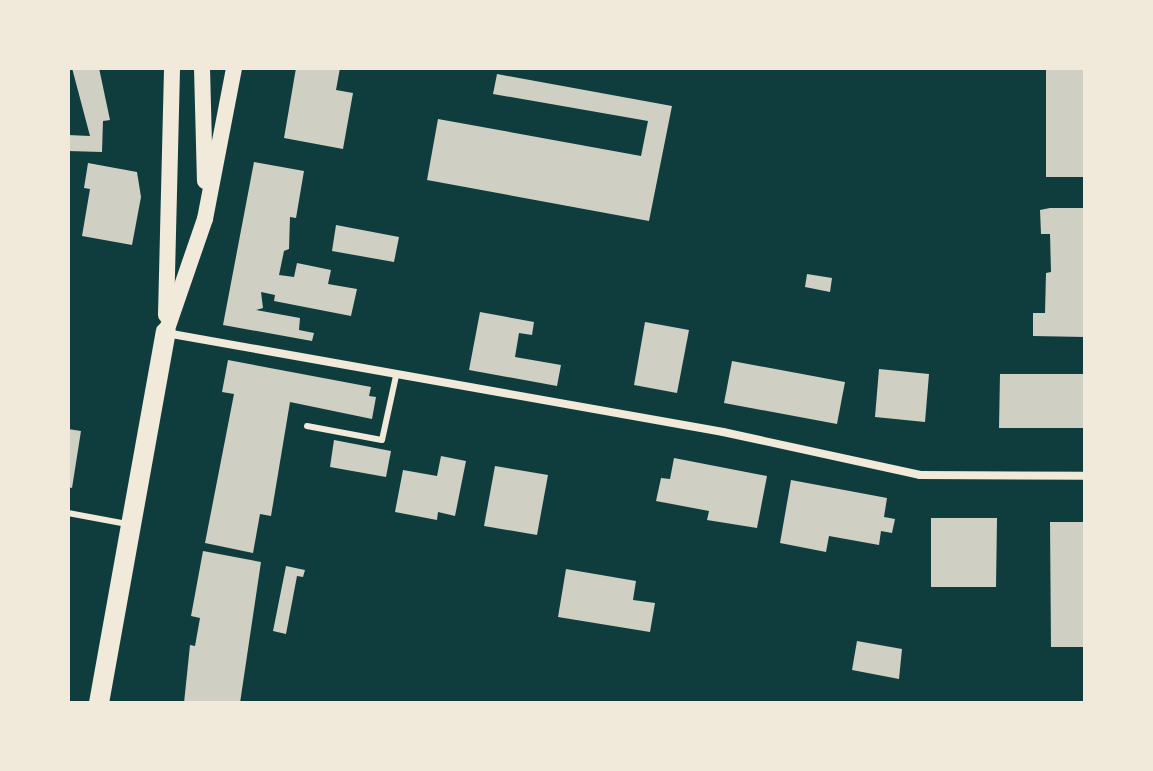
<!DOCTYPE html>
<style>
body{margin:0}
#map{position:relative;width:1153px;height:771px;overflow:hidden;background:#0f3d3e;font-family:Bitter,serif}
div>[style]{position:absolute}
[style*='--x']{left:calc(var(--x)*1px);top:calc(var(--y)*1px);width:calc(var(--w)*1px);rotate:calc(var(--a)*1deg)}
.building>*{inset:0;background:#cfcfc3}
.service>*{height:6px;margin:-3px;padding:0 3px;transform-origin:3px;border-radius:3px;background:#f1e9da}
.minor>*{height:8px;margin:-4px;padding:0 4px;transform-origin:4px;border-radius:4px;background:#f1e9da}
.secondary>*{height:16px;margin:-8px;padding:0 8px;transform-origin:8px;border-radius:8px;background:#f1e9da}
.primary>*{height:20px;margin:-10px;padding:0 10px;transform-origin:10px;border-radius:10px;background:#f1e9da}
span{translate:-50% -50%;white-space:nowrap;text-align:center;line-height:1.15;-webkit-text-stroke:7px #f1e9da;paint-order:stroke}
.frame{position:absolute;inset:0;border:70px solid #f1e9da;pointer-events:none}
</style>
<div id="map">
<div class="building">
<div style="clip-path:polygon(72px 68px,99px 68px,110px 120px,103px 121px,102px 152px,68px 151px,68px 135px,90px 136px)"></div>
<div style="clip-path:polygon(296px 68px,340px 68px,336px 90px,353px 93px,343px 149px,284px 138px)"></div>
<div style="clip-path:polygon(1046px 68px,1085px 68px,1085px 177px,1046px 177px)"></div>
<div style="clip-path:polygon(497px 74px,672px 106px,649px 221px,427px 180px,438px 119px,641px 156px,648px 121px,493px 94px)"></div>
<div style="clip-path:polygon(254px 162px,304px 171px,296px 218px,290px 217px,289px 249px,284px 251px,279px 275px,294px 277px,297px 263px,331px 270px,328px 284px,357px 289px,351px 316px,274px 301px,275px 295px,261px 292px,263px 308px,256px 310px,300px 318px,299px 330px,314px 333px,312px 341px,223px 325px)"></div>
<div style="clip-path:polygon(88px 163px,137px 172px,141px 197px,132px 245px,82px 236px,90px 189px,84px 188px)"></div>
<div style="clip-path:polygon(1050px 208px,1085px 208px,1085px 337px,1033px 336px,1033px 313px,1045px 313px,1046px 273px,1051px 272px,1050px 234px,1041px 234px,1040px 210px)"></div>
<div style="clip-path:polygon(336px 225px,399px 237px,394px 262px,332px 251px)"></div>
<div style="clip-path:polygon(807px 274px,832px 278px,830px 292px,805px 287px)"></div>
<div style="clip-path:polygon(480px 312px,534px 322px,532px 335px,519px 333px,515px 357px,561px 365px,557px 386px,469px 370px)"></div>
<div style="clip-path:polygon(645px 322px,689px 330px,677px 393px,634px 385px)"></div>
<div style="clip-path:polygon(228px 360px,371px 387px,369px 396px,376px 397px,372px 419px,290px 402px,271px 516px,260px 514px,253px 553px,205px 543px,234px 394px,222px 392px)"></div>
<div style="clip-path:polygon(732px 361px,845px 382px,837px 424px,724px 403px)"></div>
<div style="clip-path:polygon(879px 369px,929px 374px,925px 422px,875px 417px)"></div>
<div style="clip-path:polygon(1000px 374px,1085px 374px,1085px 428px,999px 428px)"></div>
<div style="clip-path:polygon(68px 429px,81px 431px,72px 488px,68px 487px)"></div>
<div style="clip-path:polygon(334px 440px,391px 451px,386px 477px,330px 467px)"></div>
<div style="clip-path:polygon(441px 456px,466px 461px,455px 516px,438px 512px,437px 520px,395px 512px,403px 470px,437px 476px)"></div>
<div style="clip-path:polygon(674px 458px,767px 476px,757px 528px,707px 520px,709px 511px,656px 501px,661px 478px,670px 479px)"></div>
<div style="clip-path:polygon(495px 466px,548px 475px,537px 535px,484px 526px)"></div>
<div style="clip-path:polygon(791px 480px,887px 498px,884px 517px,895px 519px,892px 533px,881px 531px,879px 545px,829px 536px,826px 552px,780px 543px)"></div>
<div style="clip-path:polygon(931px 518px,997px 518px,996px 587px,931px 587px)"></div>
<div style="clip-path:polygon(1050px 522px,1085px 522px,1085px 647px,1051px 647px)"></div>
<div style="clip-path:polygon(203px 551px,261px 562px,240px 703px,184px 703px,190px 645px,195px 646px,200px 618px,191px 616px)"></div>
<div style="clip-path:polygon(286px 566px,305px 570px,303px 577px,297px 576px,286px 634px,273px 631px)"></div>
<div style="clip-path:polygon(566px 569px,636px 581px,633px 600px,655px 603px,650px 632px,558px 617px)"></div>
<div style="clip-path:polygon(857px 641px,902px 649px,899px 679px,852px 670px)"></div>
</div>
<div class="service">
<div style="--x:307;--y:426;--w:76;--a:10.6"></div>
<div style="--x:382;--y:440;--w:66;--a:-77.7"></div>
<div style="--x:68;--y:513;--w:60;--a:10.6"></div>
</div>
<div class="minor">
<div style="--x:166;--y:333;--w:566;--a:10.08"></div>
<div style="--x:723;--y:432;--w:202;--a:12.3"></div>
<div style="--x:920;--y:475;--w:165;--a:0.3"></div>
</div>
<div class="secondary">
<div style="--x:202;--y:68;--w:113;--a:88.5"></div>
<div style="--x:166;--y:315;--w:247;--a:-88.6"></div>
<div style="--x:166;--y:332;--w:120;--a:-71"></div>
<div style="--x:205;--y:219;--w:154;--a:-79.1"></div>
</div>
<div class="primary">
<div style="--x:99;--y:703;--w:377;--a:-79.8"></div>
</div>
<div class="frame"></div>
</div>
